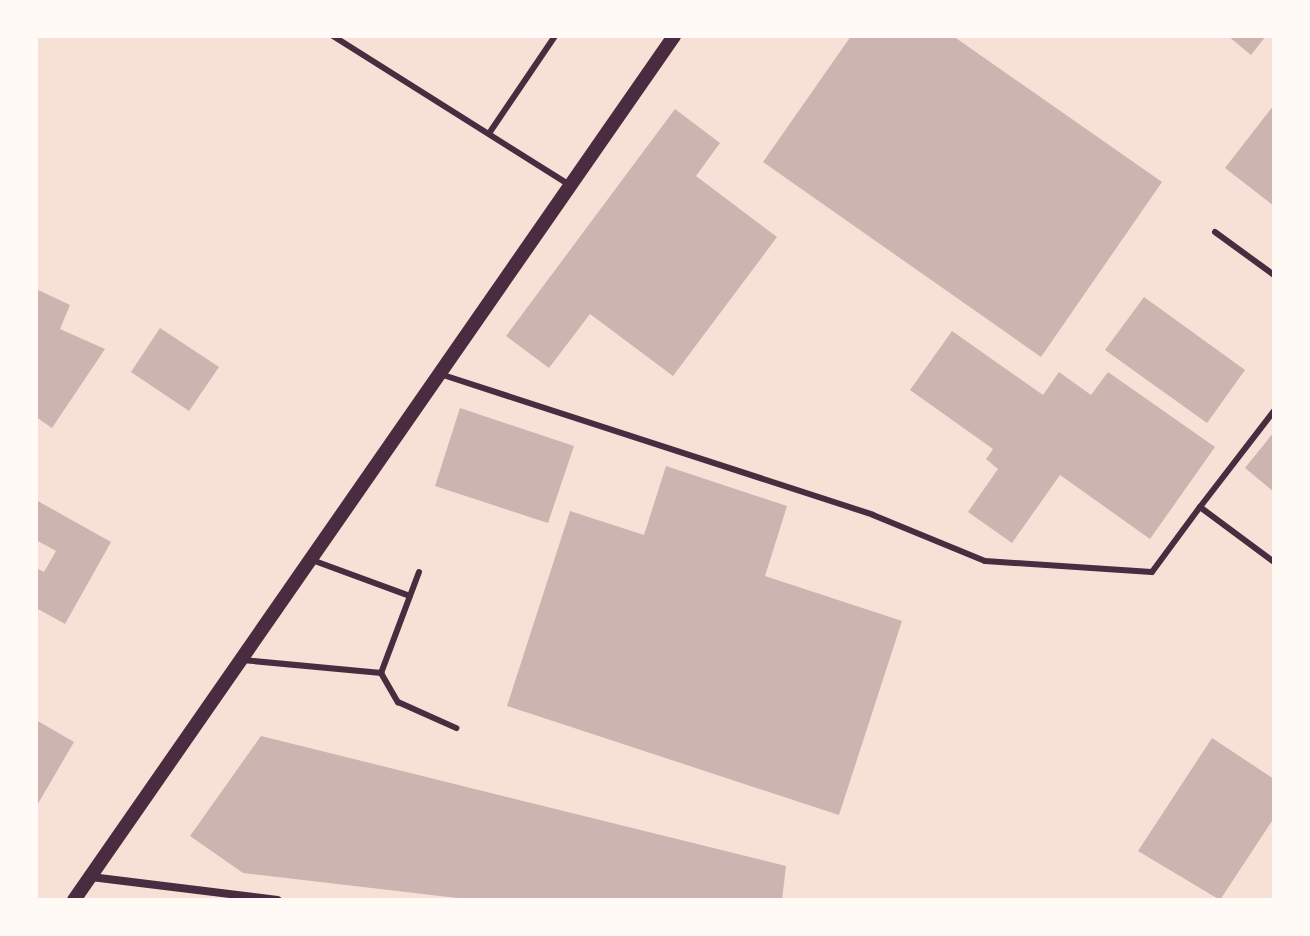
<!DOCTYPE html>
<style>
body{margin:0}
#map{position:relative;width:1310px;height:936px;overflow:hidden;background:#f7e1d7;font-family:"Public Sans",sans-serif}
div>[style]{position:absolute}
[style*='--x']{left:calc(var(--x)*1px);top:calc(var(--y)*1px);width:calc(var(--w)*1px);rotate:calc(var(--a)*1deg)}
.building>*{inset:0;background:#ccb4b1}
.service>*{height:6px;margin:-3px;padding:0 3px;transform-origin:3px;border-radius:3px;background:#4a2c40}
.minor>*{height:8px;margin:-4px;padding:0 4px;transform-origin:4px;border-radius:4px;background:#4a2c40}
.tertiary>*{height:14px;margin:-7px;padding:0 7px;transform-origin:7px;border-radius:7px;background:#4a2c40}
span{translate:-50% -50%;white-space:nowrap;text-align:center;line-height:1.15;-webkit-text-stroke:6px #fffaf5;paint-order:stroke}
.frame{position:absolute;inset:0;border:38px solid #fffaf5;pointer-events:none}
</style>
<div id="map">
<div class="building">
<div style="clip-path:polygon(851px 36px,953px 36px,1162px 182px,1041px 357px,763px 162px)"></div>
<div style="clip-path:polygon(1228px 36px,1266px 36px,1251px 55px)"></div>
<div style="clip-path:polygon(1274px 105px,1274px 206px,1225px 168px)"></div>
<div style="clip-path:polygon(675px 109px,720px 143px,696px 176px,777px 237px,673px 376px,590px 314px,549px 368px,506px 336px)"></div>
<div style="clip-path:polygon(36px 289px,70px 305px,60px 329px,105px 349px,52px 428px,36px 417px)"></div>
<div style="clip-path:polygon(1144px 297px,1245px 370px,1207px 423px,1105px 350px)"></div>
<div style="clip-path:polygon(160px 328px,219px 367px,189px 411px,131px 372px)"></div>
<div style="clip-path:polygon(952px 331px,1043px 395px,1059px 372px,1091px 395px,1108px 372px,1215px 447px,1150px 539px,1060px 475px,1012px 543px,968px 512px,998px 469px,986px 459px,993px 449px,910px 390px)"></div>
<div style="clip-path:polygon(460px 408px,574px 446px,548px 523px,435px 486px)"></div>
<div style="clip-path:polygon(1274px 432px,1274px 492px,1245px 468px)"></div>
<div style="clip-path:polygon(666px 466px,787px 506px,765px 576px,902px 621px,839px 815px,507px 706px,570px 511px,644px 535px)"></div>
<div style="clip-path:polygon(36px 500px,111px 542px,65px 624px,36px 608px,36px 568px,44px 572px,56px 551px,36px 540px)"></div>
<div style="clip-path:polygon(36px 720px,74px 742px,36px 807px)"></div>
<div style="clip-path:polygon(261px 736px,786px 866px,782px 900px,474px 900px,243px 873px,190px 836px)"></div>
<div style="clip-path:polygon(1212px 738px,1274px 779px,1274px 818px,1220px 900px,1138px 851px)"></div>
</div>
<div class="service">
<div style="--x:333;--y:36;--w:278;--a:32.2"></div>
<div style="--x:490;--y:132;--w:116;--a:-55.9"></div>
<div style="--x:1215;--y:232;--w:73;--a:36.1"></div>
<div style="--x:440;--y:374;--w:455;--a:18"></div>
<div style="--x:873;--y:515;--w:121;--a:22.3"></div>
<div style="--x:985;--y:561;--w:167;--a:3.8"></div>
<div style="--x:1152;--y:572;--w:81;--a:-53.6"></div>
<div style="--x:1200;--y:507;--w:92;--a:36.6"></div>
<div style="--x:1200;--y:507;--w:121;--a:-52.4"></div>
<div style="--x:312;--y:560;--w:104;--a:20.2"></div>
<div style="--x:419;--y:572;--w:108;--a:110.6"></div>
<div style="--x:381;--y:673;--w:34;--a:60"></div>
<div style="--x:398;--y:702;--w:64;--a:24.1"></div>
<div style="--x:242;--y:660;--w:140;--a:5.3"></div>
</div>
<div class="minor">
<div style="--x:91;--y:877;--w:188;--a:7"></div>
</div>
<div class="tertiary">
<div style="--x:74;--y:900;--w:1052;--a:-55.22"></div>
</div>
<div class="frame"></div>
</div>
